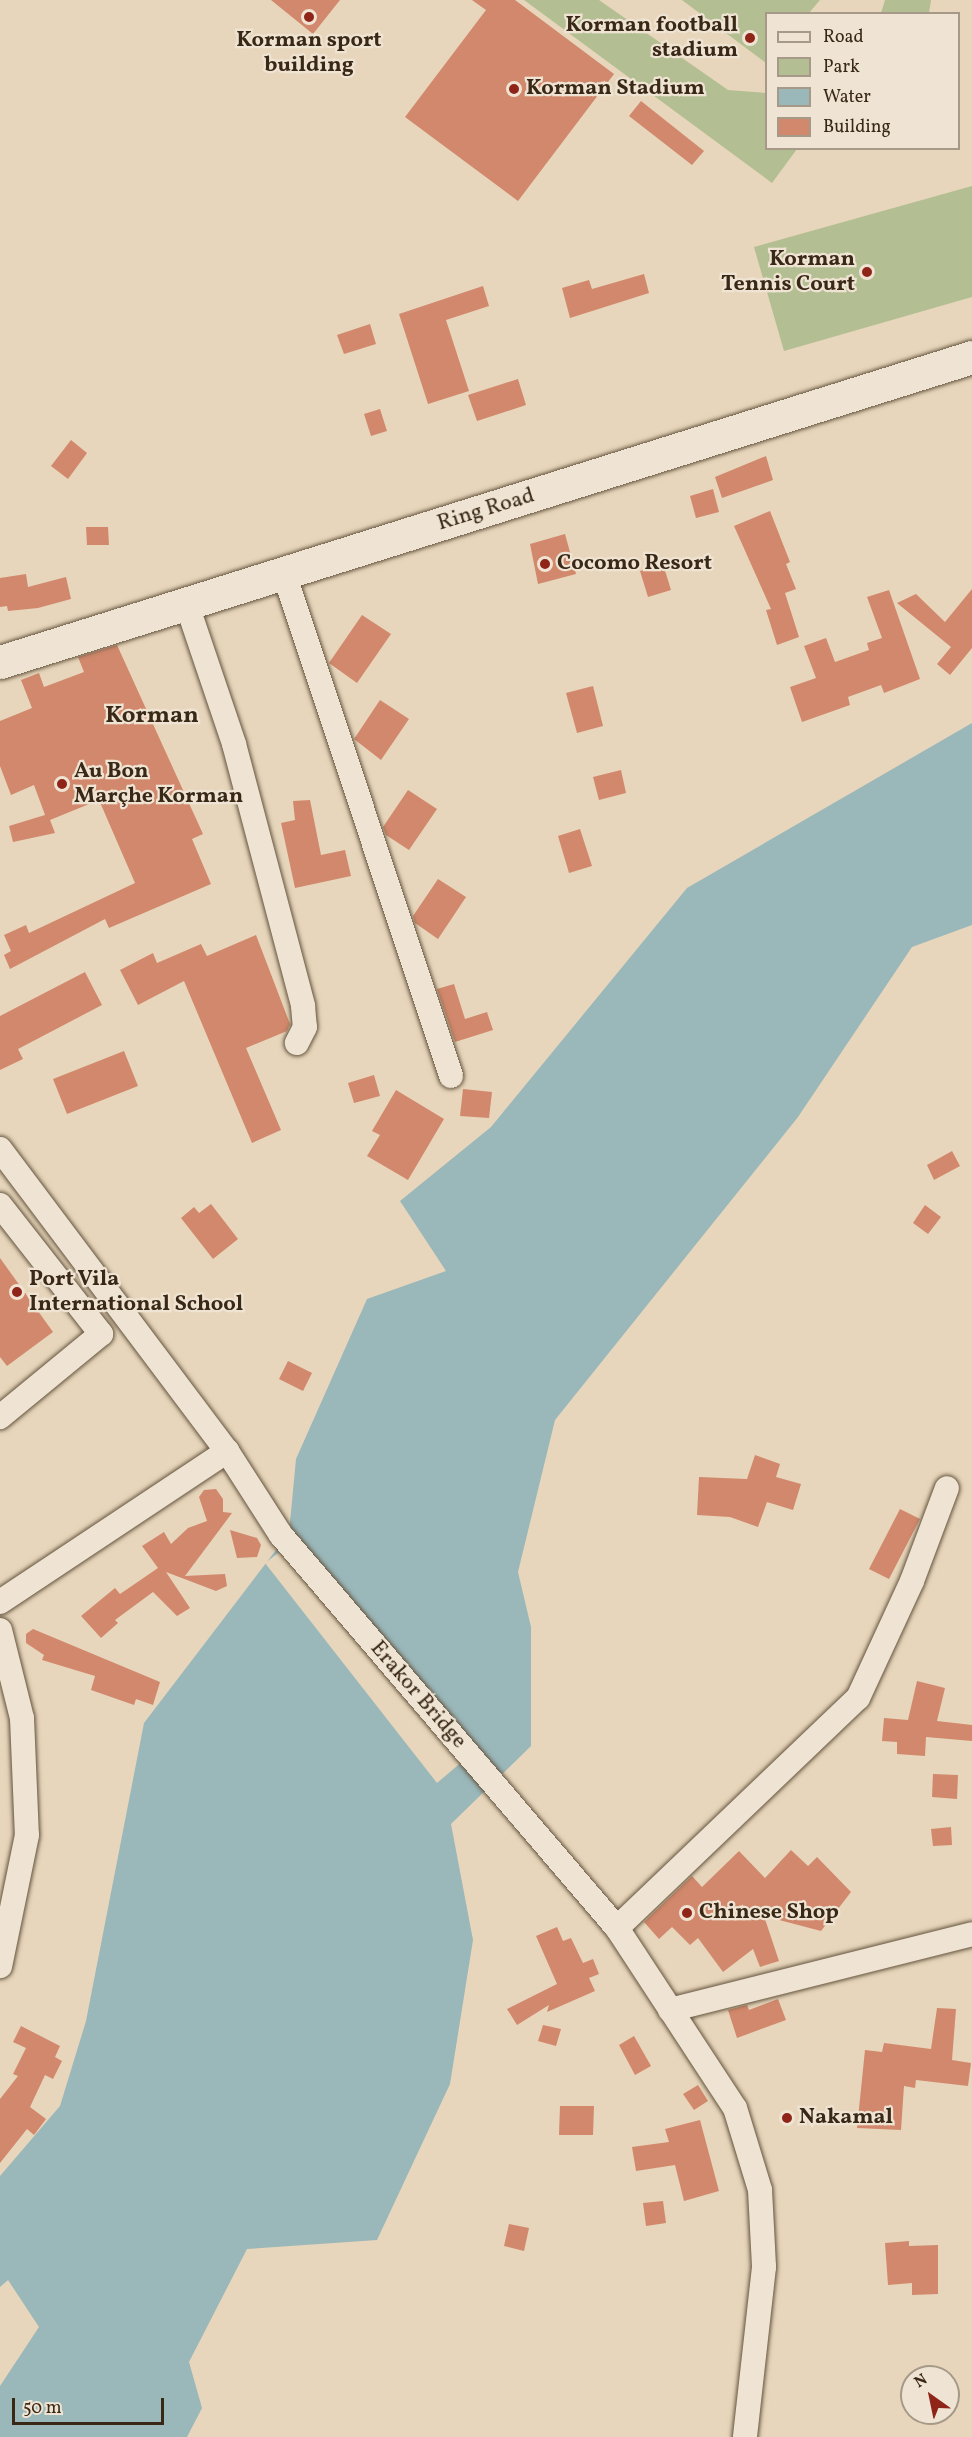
<!DOCTYPE html>
<meta charset="utf-8">
<style>
body{margin:0}
#map{position:relative;width:972px;height:2437px;overflow:hidden;background:#e7d6bb;font-family:Vollkorn,serif}
div>[style]{position:absolute}
[style*='--x']{left:calc(var(--x)*1px);top:calc(var(--y)*1px);width:calc(var(--w)*1px);rotate:calc(var(--a)*1deg)}
.green>*{inset:0;background:#b3be92}
.water>*{inset:0;background:#9ab7ba}
.pier>*{inset:0;background:#e7d6bb}
.building>*{inset:0;background:#d2886c}
.roads{filter:drop-shadow(0 0 2px #64543e) drop-shadow(0 0 2px #64543e)}
.minor>*{height:24px;margin:-12px;padding:0 12px;transform-origin:12px;border-radius:12px;background:#efe4d3}
.secondary>*{height:33px;margin:-16.5px;padding:0 16.5px;transform-origin:16.5px;border-radius:16.5px;background:#efe4d3}
.dots>*{width:16px;height:16px;translate:-50% -50%;box-sizing:border-box;border:3px solid #efe4d3;border-radius:50%}
span{translate:-50% -50%;white-space:nowrap;text-align:center;line-height:1.15;-webkit-text-stroke:4.5px #efe4d3;paint-order:stroke}
.poi-label{font-size:22px;color:#392815;font-weight:700}
.right{translate:-100% -50%;text-align:right}
.left{translate:0 -50%;text-align:left}
.street-label{font-size:22px;color:#392815}
.neighbourhood-label{font-size:24px;color:#392815;font-weight:700}
.legend{position:absolute;left:765px;top:12px;width:195px;height:138px;box-sizing:border-box;background:#efe4d3;border:2px solid #a69987;margin:0;padding:8px 10px;list-style:none;font-size:18px;color:#392815}
.legend li{display:flex;align-items:center;gap:12px;height:30px}
.legend b{width:30px;border:2px solid #a69987}
.north{position:absolute;left:900px;top:2365px;width:60px;height:60px;box-sizing:border-box;background:#efe4d3;border:2px solid #a69987;border-radius:50%;rotate:327deg;font-size:16px;font-weight:700;line-height:24px;text-align:center;color:#392815}
.north::after{content:'';display:block;margin:auto;width:21px;height:27px;background:#8f2418;clip-path:polygon(50% 0,100% 100%,50% 72%,0 100%)}
.scale{position:absolute;left:12px;top:2398px;width:152px;height:27px;box-sizing:border-box;border:3px solid #392815;border-top:0;padding-left:8px;font-size:18px;line-height:21px;white-space:nowrap;color:#392815;-webkit-text-stroke:4px #efe4d3;paint-order:stroke}
</style>
<div id="map">
<div class="green">
<div style="clip-path:polygon(524px 0,599px 0,728px 90px,766px 93px,766px 148px,797px 149px,772px 183px)"></div>
<div style="clip-path:polygon(682px 0,820px 0,809px 13px,766px 14px,766px 63px)"></div>
<div style="clip-path:polygon(885px 0,931px 0,929px 13px,881px 13px)"></div>
<div style="clip-path:polygon(972px 186px,972px 297px,784px 351px,754px 247px)"></div>
</div>
<div class="water">
<div style="clip-path:polygon(972px 723px,972px 925px,912px 947px,798px 1117px,555px 1420px,518px 1572px,531px 1627px,531px 1746px,451px 1824px,473px 1940px,450px 2084px,377px 2240px,247px 2249px,189px 2362px,202px 2408px,187px 2437px,0 2437px,0 2386px,39px 2327px,8px 2280px,0 2287px,0 2176px,60px 2106px,86px 2021px,144px 1723px,289px 1533px,296px 1459px,367px 1299px,446px 1271px,400px 1201px,491px 1127px,687px 888px)"></div>
</div>
<div class="pier">
<div style="clip-path:polygon(298px 1538px,470px 1755px,437px 1783px,265px 1563px)"></div>
</div>
<div class="building">
<div style="clip-path:polygon(271px 0,340px 0,313px 34px)"></div>
<div style="clip-path:polygon(472px 0,515px 0,614px 74px,518px 201px,405px 117px,486px 10px)"></div>
<div style="clip-path:polygon(641px 101px,704px 151px,692px 165px,629px 116px)"></div>
<div style="clip-path:polygon(644px 274px,649px 293px,570px 318px,562px 288px,589px 280px,592px 289px)"></div>
<div style="clip-path:polygon(483px 286px,489px 306px,446px 320px,469px 391px,428px 404px,399px 314px)"></div>
<div style="clip-path:polygon(370px 324px,376px 344px,344px 354px,337px 335px)"></div>
<div style="clip-path:polygon(518px 379px,526px 405px,477px 421px,468px 395px)"></div>
<div style="clip-path:polygon(380px 409px,387px 431px,371px 436px,364px 414px)"></div>
<div style="clip-path:polygon(71px 440px,87px 453px,68px 479px,51px 466px)"></div>
<div style="clip-path:polygon(766px 456px,773px 480px,722px 498px,715px 477px)"></div>
<div style="clip-path:polygon(713px 489px,719px 512px,696px 518px,690px 496px)"></div>
<div style="clip-path:polygon(770px 511px,790px 562px,786px 564px,796px 589px,785px 593px,799px 637px,777px 645px,766px 610px,771px 609px,734px 526px)"></div>
<div style="clip-path:polygon(86px 527px,108px 527px,109px 545px,87px 545px)"></div>
<div style="clip-path:polygon(565px 534px,576px 574px,538px 584px,530px 544px)"></div>
<div style="clip-path:polygon(663px 564px,671px 590px,648px 597px,640px 571px)"></div>
<div style="clip-path:polygon(26px 574px,28px 587px,66px 577px,71px 599px,38px 608px,8px 611px,7px 606px,0 607px,0 578px)"></div>
<div style="clip-path:polygon(972px 589px,972px 648px,950px 675px,937px 664px,951px 647px,897px 603px,916px 594px,945px 622px)"></div>
<div style="clip-path:polygon(889px 590px,920px 679px,884px 693px,881px 685px,848px 697px,850px 705px,802px 722px,790px 687px,816px 678px,804px 646px,826px 638px,835px 662px,869px 650px,867px 643px,882px 638px,867px 597px)"></div>
<div style="clip-path:polygon(362px 615px,391px 634px,357px 683px,329px 663px)"></div>
<div style="clip-path:polygon(117px 645px,203px 834px,192px 839px,211px 884px,109px 928px,105px 919px,10px 969px,4px 955px,11px 951px,4px 935px,26px 925px,29px 933px,135px 883px,99px 800px,50px 820px,55px 833px,13px 842px,9px 826px,45px 815px,34px 785px,11px 795px,0 766px,0 721px,32px 708px,21px 680px,39px 673px,44px 687px,84px 672px,78px 657px)"></div>
<div style="clip-path:polygon(593px 686px,603px 726px,577px 733px,566px 693px)"></div>
<div style="clip-path:polygon(380px 700px,409px 719px,381px 760px,354px 739px)"></div>
<div style="clip-path:polygon(621px 770px,626px 793px,599px 800px,593px 777px)"></div>
<div style="clip-path:polygon(408px 790px,437px 809px,409px 850px,386px 835px,383px 827px)"></div>
<div style="clip-path:polygon(310px 800px,321px 855px,345px 850px,351px 876px,295px 888px,281px 823px,295px 820px,293px 801px)"></div>
<div style="clip-path:polygon(580px 829px,592px 866px,569px 873px,558px 836px)"></div>
<div style="clip-path:polygon(438px 879px,466px 897px,438px 939px,415px 923px,413px 916px)"></div>
<div style="clip-path:polygon(256px 935px,290px 1024px,287px 1031px,246px 1048px,281px 1130px,252px 1143px,184px 981px,138px 1005px,120px 970px,153px 953px,157px 963px,201px 944px,207px 956px)"></div>
<div style="clip-path:polygon(85px 972px,102px 1005px,18px 1049px,23px 1059px,0 1070px,0 1016px)"></div>
<div style="clip-path:polygon(454px 984px,465px 1019px,487px 1012px,493px 1030px,455px 1042px,437px 989px)"></div>
<div style="clip-path:polygon(124px 1051px,138px 1086px,67px 1114px,53px 1079px)"></div>
<div style="clip-path:polygon(374px 1075px,380px 1096px,354px 1103px,348px 1083px)"></div>
<div style="clip-path:polygon(463px 1089px,492px 1092px,489px 1118px,460px 1116px)"></div>
<div style="clip-path:polygon(396px 1090px,444px 1119px,408px 1180px,367px 1156px,380px 1135px,372px 1131px)"></div>
<div style="clip-path:polygon(952px 1151px,960px 1166px,934px 1180px,927px 1165px)"></div>
<div style="clip-path:polygon(211px 1204px,238px 1239px,213px 1259px,181px 1218px,194px 1207px,199px 1213px)"></div>
<div style="clip-path:polygon(925px 1205px,941px 1217px,928px 1234px,913px 1223px)"></div>
<div style="clip-path:polygon(0 1258px,53px 1332px,7px 1366px,0 1357px)"></div>
<div style="clip-path:polygon(288px 1361px,312px 1373px,303px 1391px,279px 1379px)"></div>
<div style="clip-path:polygon(755px 1455px,780px 1464px,776px 1477px,801px 1484px,793px 1510px,767px 1502px,758px 1527px,730px 1517px,697px 1515px,699px 1477px,747px 1479px)"></div>
<div style="clip-path:polygon(216px 1489px,223px 1499px,223px 1512px,232px 1513px,185px 1576px,225px 1574px,227px 1586px,216px 1591px,166px 1572px,190px 1608px,177px 1616px,153px 1592px,115px 1620px,118px 1623px,101px 1638px,81px 1616px,115px 1588px,120px 1594px,158px 1568px,142px 1546px,164px 1532px,171px 1544px,188px 1528px,207px 1521px,199px 1497px,204px 1490px)"></div>
<div style="clip-path:polygon(900px 1509px,920px 1519px,889px 1579px,869px 1569px)"></div>
<div style="clip-path:polygon(230px 1530px,257px 1538px,261px 1545px,257px 1557px,237px 1558px)"></div>
<div style="clip-path:polygon(33px 1629px,160px 1682px,153px 1705px,136px 1699px,134px 1705px,91px 1690px,95px 1676px,42px 1660px,44px 1655px,26px 1643px,26px 1634px)"></div>
<div style="clip-path:polygon(917px 1681px,945px 1688px,937px 1721px,972px 1725px,972px 1741px,926px 1737px,925px 1756px,897px 1754px,897px 1742px,882px 1741px,884px 1718px,908px 1720px)"></div>
<div style="clip-path:polygon(933px 1774px,958px 1775px,957px 1799px,932px 1797px)"></div>
<div style="clip-path:polygon(951px 1827px,952px 1845px,933px 1846px,931px 1829px)"></div>
<div style="clip-path:polygon(791px 1850px,808px 1866px,817px 1857px,851px 1892px,821px 1931px,764px 1916px,779px 1961px,760px 1967px,753px 1949px,723px 1972px,698px 1938px,690px 1945px,672px 1927px,659px 1939px,644px 1922px,692px 1876px,702px 1887px,739px 1851px,765px 1878px)"></div>
<div style="clip-path:polygon(557px 1927px,563px 1941px,571px 1938px,583px 1963px,593px 1959px,599px 1974px,589px 1978px,595px 1991px,547px 2012px,549px 2005px,517px 2025px,507px 2009px,557px 1984px,536px 1936px)"></div>
<div style="clip-path:polygon(778px 1999px,786px 2020px,737px 2038px,728px 2010px,747px 2005px,749px 2010px)"></div>
<div style="clip-path:polygon(937px 2008px,956px 2009px,952px 2060px,971px 2063px,968px 2086px,916px 2080px,915px 2088px,904px 2086px,901px 2130px,857px 2128px,865px 2050px,882px 2052px,884px 2043px,931px 2049px)"></div>
<div style="clip-path:polygon(543px 2025px,561px 2029px,556px 2046px,538px 2041px)"></div>
<div style="clip-path:polygon(21px 2026px,60px 2046px,55px 2057px,62px 2061px,53px 2079px,45px 2075px,30px 2107px,46px 2119px,34px 2135px,27px 2129px,0 2163px,0 2099px,18px 2076px,13px 2074px,26px 2048px,13px 2042px)"></div>
<div style="clip-path:polygon(634px 2036px,651px 2066px,635px 2075px,619px 2045px)"></div>
<div style="clip-path:polygon(698px 2085px,708px 2101px,694px 2110px,683px 2094px)"></div>
<div style="clip-path:polygon(560px 2106px,594px 2106px,593px 2135px,559px 2135px)"></div>
<div style="clip-path:polygon(700px 2120px,719px 2191px,684px 2201px,675px 2165px,636px 2171px,632px 2147px,669px 2142px,665px 2129px)"></div>
<div style="clip-path:polygon(663px 2201px,666px 2223px,646px 2226px,643px 2203px)"></div>
<div style="clip-path:polygon(509px 2224px,529px 2228px,524px 2251px,504px 2246px)"></div>
<div style="clip-path:polygon(909px 2241px,909px 2246px,938px 2245px,938px 2294px,912px 2295px,912px 2283px,888px 2285px,885px 2243px)"></div>
</div>
<div class="roads">
<div class="minor">
<div style="--x:284;--y:573;--w:530;--a:71.63"></div>
<div style="--x:186;--y:602;--w:150;--a:71.3"></div>
<div style="--x:234;--y:744;--w:271;--a:75.2"></div>
<div style="--x:303;--y:1006;--w:21;--a:85"></div>
<div style="--x:305;--y:1027;--w:18;--a:117"></div>
<div style="--x:0;--y:1149;--w:378;--a:53.1"></div>
<div style="--x:227;--y:1451;--w:100;--a:57.3"></div>
<div style="--x:281;--y:1535;--w:517;--a:49.47"></div>
<div style="--x:617;--y:1928;--w:215;--a:56.8"></div>
<div style="--x:735;--y:2108;--w:86;--a:73"></div>
<div style="--x:760;--y:2190;--w:77;--a:87"></div>
<div style="--x:764;--y:2267;--w:171;--a:96.4"></div>
<div style="--x:0;--y:1205;--w:164;--a:51.9"></div>
<div style="--x:101;--y:1334;--w:131;--a:140.6"></div>
<div style="--x:0;--y:1602;--w:273;--a:-33.6"></div>
<div style="--x:0;--y:1630;--w:91;--a:76"></div>
<div style="--x:22;--y:1718;--w:117;--a:87.6"></div>
<div style="--x:27;--y:1835;--w:134;--a:101.6"></div>
<div style="--x:617;--y:1928;--w:333;--a:-43.7"></div>
<div style="--x:858;--y:1698;--w:129;--a:-65.2"></div>
<div style="--x:912;--y:1581;--w:99;--a:-69.4"></div>
<div style="--x:670;--y:2010;--w:311;--a:-14.1"></div>
</div>
<div class="secondary">
<div style="--x:0;--y:662;--w:1019;--a:-17.42"></div>
</div>
</div>
<div class="dots">
<div style="left:309px;top:17px;background:#8f2418"></div>
<div style="left:750px;top:38px;background:#8f2418"></div>
<div style="left:514px;top:89px;background:#8f2418"></div>
<div style="left:867px;top:272px;background:#8f2418"></div>
<div style="left:545px;top:564px;background:#8f2418"></div>
<div style="left:62px;top:784px;background:#8f2418"></div>
<div style="left:17px;top:1292px;background:#8f2418"></div>
<div style="left:687px;top:1913px;background:#8f2418"></div>
<div style="left:787px;top:2118px;background:#8f2418"></div>
</div>
<div class="poi-label">
<span class="right" style="left:738px;top:38px">Korman football<br>stadium</span>
<span style="left:309px;top:53px">Korman sport<br>building</span>
<span class="left" style="left:526px;top:89px">Korman Stadium</span>
<span class="right" style="left:855px;top:272px">Korman<br>Tennis Court</span>
<span class="left" style="left:557px;top:564px">Cocomo Resort</span>
<span class="left" style="left:74px;top:784px">Au Bon<br>Marçhe Korman</span>
<span class="left" style="left:29px;top:1292px">Port Vila<br>International School</span>
<span class="left" style="left:699px;top:1913px">Chinese Shop</span>
<span class="left" style="left:799px;top:2118px">Nakamal</span>
</div>
<div class="street-label">
<span style="left:486px;top:510px;rotate:-17deg">Ring Road</span>
<span style="left:418px;top:1695px;rotate:49deg">Erakor Bridge</span>
</div>
<div class="neighbourhood-label">
<span style="left:152px;top:717px">Korman</span>
</div>
<ul class="legend">
<li><b style="height:8px;background:#efe4d3"></b>Road</li>
<li><b style="height:16px;background:#b3be92"></b>Park</li>
<li><b style="height:16px;background:#9ab7ba"></b>Water</li>
<li><b style="height:16px;background:#d2886c"></b>Building</li>
</ul>
<div class="north">N</div>
<div class="scale">50 m</div>
</div>
